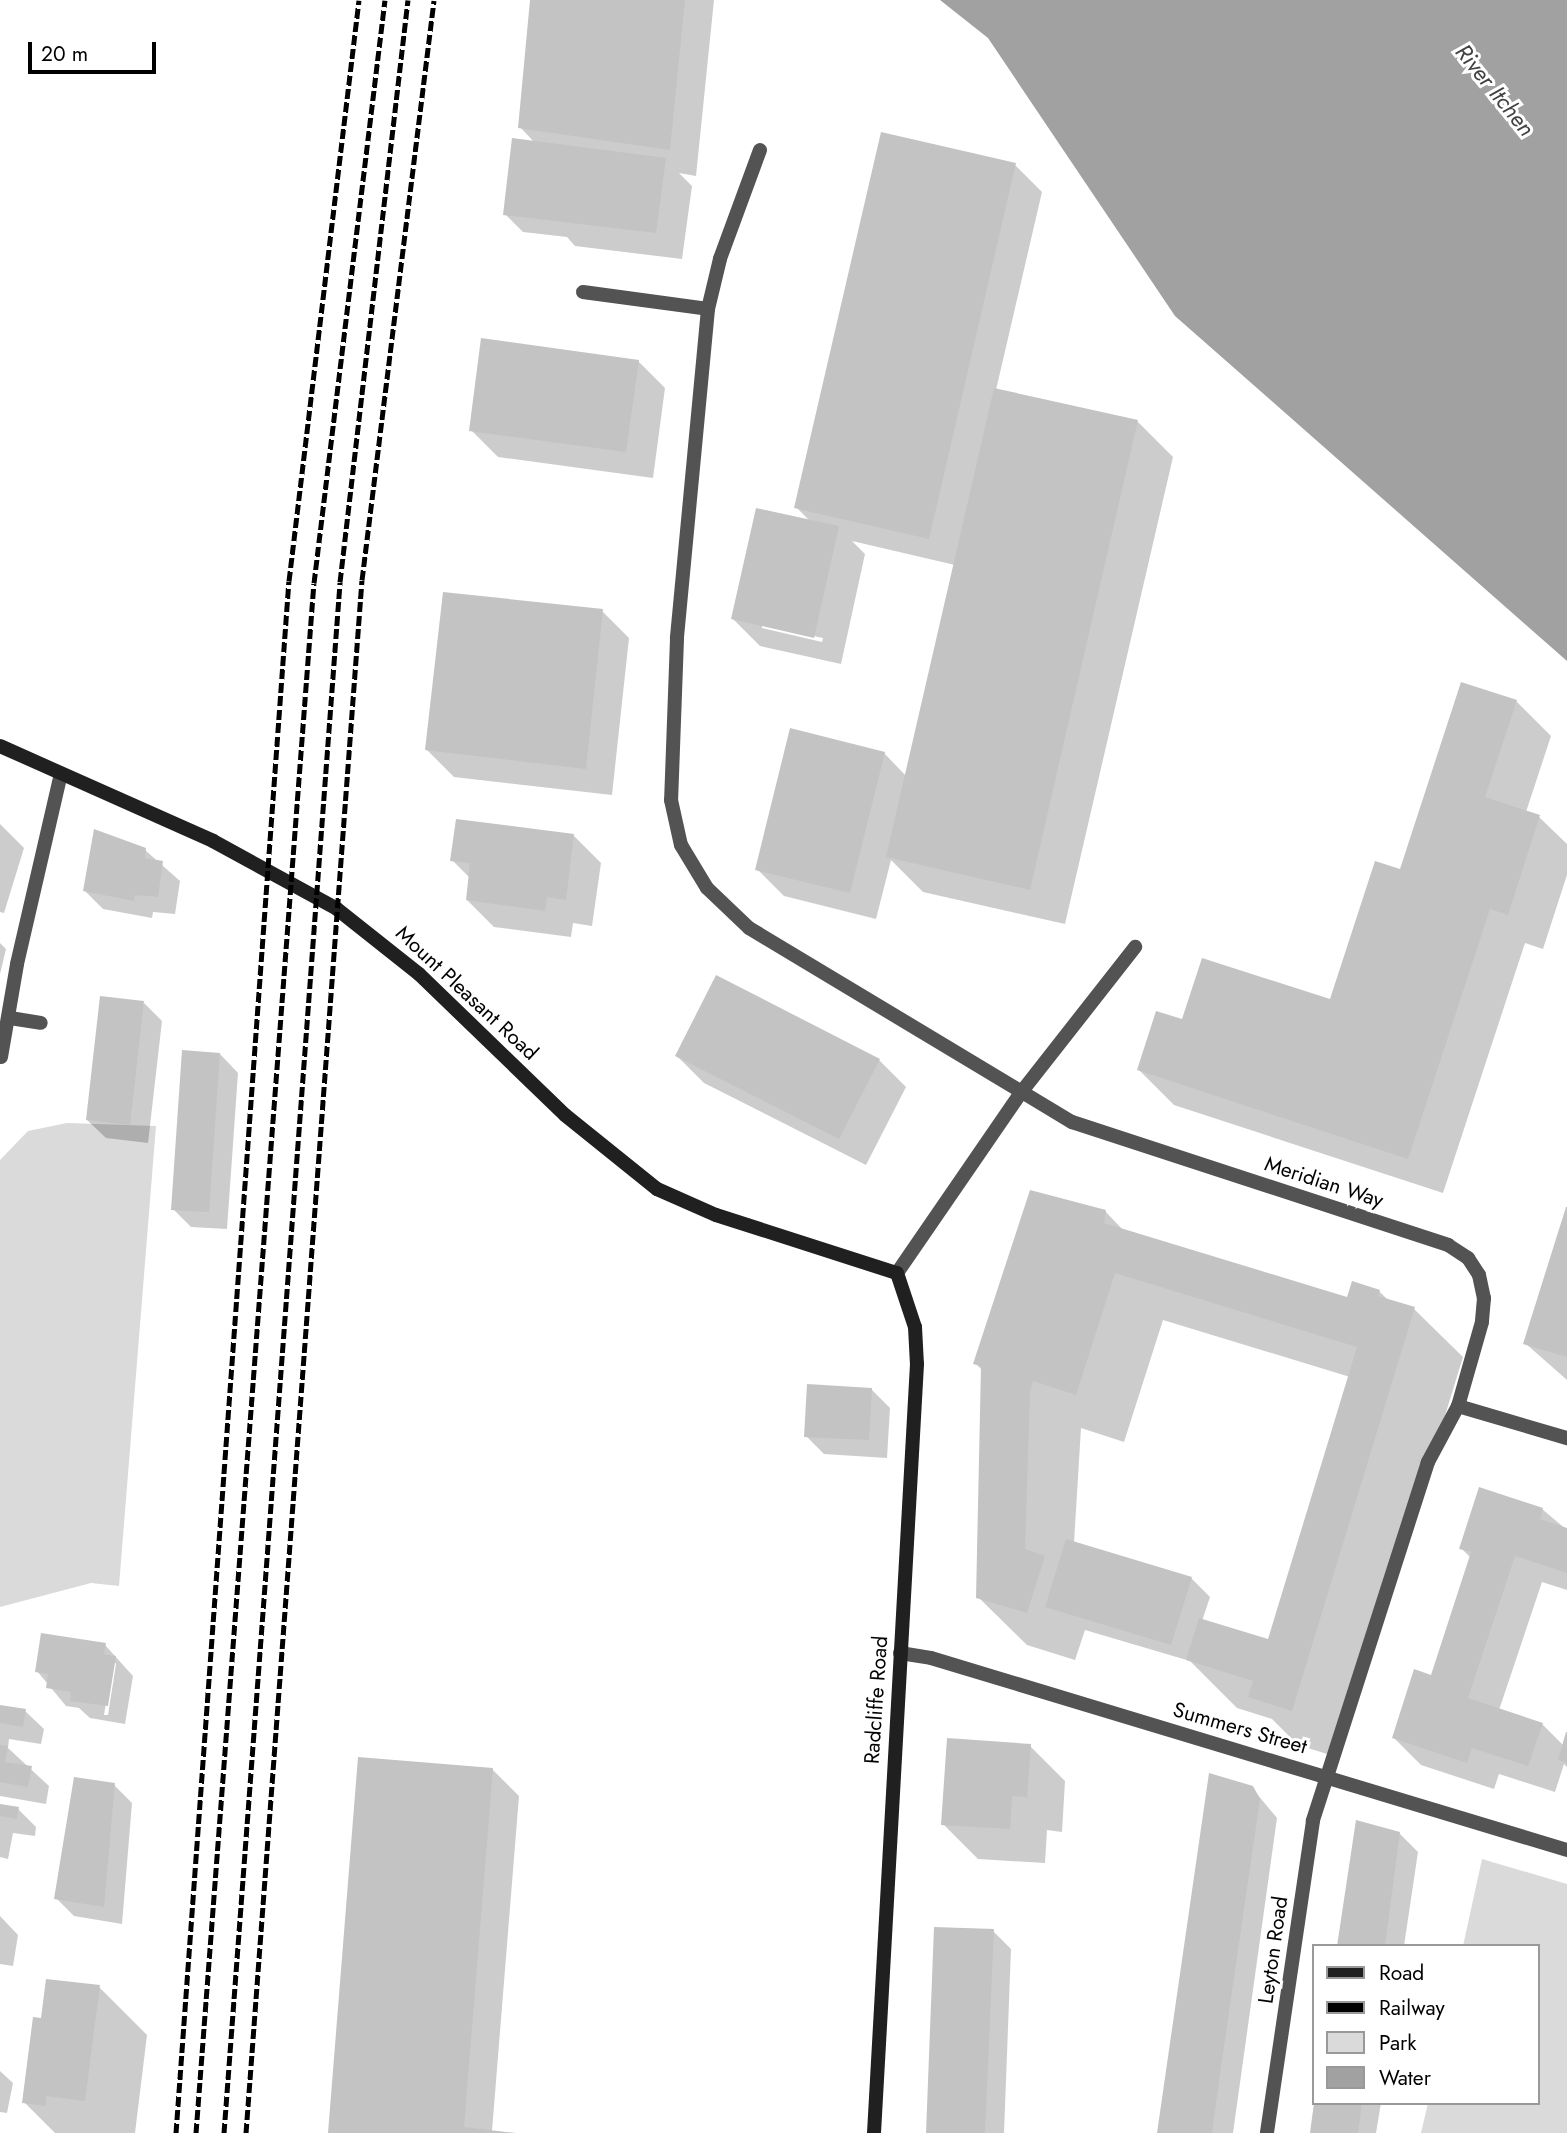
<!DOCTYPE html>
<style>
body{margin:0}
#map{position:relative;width:1567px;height:2133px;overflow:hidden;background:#fff;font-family:Jost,sans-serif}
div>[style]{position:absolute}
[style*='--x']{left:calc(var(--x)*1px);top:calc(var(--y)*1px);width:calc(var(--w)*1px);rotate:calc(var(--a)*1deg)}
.green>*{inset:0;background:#dadada}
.water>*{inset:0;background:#a1a1a1}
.shadow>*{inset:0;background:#0003}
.building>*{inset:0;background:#c3c3c3}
.street>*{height:14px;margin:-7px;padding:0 7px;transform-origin:7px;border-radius:7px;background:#535353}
.secondary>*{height:14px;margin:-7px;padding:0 7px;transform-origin:7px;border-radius:7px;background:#202020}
.rail>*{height:5px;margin-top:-2.5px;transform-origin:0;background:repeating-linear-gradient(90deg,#000 0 10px,transparent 0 13.5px)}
span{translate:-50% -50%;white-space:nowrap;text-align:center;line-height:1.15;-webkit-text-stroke:6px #fff;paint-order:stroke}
.street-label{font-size:21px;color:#000}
.water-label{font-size:23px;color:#424242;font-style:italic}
.legend{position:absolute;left:1312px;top:1944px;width:228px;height:161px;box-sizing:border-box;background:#fff;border:2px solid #999;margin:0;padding:9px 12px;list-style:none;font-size:21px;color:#000}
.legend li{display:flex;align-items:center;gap:14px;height:35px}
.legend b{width:35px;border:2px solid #999}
.scale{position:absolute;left:28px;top:42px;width:128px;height:32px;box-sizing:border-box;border:4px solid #000;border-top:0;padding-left:9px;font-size:21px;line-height:24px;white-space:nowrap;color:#000;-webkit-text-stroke:5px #fff;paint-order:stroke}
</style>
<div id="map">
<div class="green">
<div style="clip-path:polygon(67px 1123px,156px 1126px,119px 1586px,91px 1583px,0 1607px,0 1160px,28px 1131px)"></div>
<div style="clip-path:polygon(1482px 1859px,1567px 1884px,1567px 2133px,1421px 2133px,1428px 2103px,1537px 2103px,1537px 1946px,1463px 1946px)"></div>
</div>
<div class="water">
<div style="clip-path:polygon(940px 0,1567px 0,1567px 661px,1175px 316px,988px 38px)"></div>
</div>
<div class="shadow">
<div style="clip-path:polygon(532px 0,714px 0,696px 176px,679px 173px,692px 186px,682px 259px,575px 246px,567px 237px,523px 232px,505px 214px,535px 143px,520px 127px)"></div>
<div style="clip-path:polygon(evenodd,1015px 165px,1042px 192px,996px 390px,1138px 422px,1173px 457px,1065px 924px,923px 892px,891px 860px,876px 919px,784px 896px,757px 869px,884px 753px,906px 776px,955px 565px,852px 541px,865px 554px,841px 664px,760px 646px,733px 619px,810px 521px,796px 507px,1015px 165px,762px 625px,823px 638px,822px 642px,762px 628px,762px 625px)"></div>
<div style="clip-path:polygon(638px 361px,665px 388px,653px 478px,498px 457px,471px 430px)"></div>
<div style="clip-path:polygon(602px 611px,629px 638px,612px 795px,454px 777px,427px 750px)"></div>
<div style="clip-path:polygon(1516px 701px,1551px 736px,1526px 812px,1539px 817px,1567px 844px,1567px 875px,1543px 949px,1525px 943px,1443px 1193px,1174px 1105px,1139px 1070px,1184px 1021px,1332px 1002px)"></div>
<div style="clip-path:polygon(0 824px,24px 848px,4px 913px,0 912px)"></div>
<div style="clip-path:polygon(574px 836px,601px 863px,592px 926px,573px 923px,571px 937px,494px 927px,467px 900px,470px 878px,452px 860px)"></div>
<div style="clip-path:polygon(145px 850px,180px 881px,175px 914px,153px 912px,152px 918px,103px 909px,85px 891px)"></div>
<div style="clip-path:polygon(0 943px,6px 949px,0 974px)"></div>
<div style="clip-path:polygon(144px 1003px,162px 1021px,148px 1143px,106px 1138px,87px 1120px)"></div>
<div style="clip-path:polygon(220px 1054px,238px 1073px,227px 1229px,191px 1227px,173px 1209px)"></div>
<div style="clip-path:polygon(677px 1056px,879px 1060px,906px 1087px,866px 1165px,704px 1083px)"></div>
<div style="clip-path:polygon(evenodd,1105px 1211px,1124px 1231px,1349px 1300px,1379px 1291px,1389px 1301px,1414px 1309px,1463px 1357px,1340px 1758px,1298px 1745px,1272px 1719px,1237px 1708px,1190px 1661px,1085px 1630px,1075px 1660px,1027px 1645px,978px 1597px,983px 1371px,975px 1363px,1105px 1211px,1163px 1320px,1350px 1377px,1269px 1641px,1202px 1621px,1210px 1597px,1191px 1578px,1074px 1543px,1081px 1428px,1124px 1442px,1163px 1320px)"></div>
<div style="clip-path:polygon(1567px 1211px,1567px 1380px,1525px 1343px)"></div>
<div style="clip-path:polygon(871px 1389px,890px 1408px,887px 1458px,824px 1454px,806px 1436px)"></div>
<div style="clip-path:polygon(1542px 1509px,1567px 1530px,1567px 1590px,1542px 1582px,1499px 1710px,1542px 1724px,1564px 1746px,1567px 1736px,1567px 1767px,1564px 1764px,1555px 1792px,1499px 1774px,1494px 1789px,1421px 1765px,1394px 1738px,1432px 1677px,1471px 1558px,1461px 1548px)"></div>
<div style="clip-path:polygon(evenodd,105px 1645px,133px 1676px,125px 1724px,90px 1718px,79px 1708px,66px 1706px,37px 1671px,105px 1645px,113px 1660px,116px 1664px,108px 1715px,104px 1715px,113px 1660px)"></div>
<div style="clip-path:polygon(0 1706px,25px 1711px,44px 1729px,41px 1744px,9px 1739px,8px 1748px,49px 1786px,46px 1804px,0 1796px)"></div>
<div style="clip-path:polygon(1030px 1746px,1065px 1781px,1062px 1832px,1047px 1830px,1045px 1863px,978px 1859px,943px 1824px)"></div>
<div style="clip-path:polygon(492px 1769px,519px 1796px,492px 2131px,517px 2133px,330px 2133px)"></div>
<div style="clip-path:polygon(114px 1785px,132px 1803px,122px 1924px,74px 1916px,56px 1898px)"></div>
<div style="clip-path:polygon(1252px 1788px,1277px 1818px,1233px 2133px,1159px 2133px)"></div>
<div style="clip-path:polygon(0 1806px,18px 1809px,36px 1827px,35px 1836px,13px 1833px,8px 1859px,0 1857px)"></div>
<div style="clip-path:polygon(1399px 1833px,1418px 1852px,1404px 1946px,1339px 1946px)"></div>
<div style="clip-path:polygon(0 1916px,18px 1935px,13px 1966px,0 1964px)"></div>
<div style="clip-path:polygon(993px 1931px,1011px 1949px,1004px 2133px,928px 2133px)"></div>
<div style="clip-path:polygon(99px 1987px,147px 2035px,135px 2133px,55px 2133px,24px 2102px,42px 2020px)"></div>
<div style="clip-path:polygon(0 2071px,13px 2083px,7px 2113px,0 2112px)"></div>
<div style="clip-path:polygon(1317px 2103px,1381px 2103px,1376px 2133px,1313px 2133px)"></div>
</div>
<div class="building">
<div style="clip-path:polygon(530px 0,685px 0,670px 150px,518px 128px)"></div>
<div style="clip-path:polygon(881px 132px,1016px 163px,929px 539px,794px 508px)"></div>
<div style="clip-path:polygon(512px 138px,666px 158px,656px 233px,503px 215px)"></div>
<div style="clip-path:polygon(481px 338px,639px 360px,626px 452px,469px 431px)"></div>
<div style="clip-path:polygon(994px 388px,1138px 420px,1030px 890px,886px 857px)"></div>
<div style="clip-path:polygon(756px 508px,839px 526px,814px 638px,731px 619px)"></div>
<div style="clip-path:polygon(443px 592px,603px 609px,586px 769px,425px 750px)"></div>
<div style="clip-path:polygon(1461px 682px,1517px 700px,1485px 797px,1540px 815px,1508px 915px,1490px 909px,1408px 1159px,1137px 1070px,1156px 1011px,1182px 1019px,1202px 958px,1330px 999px,1375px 861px,1400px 869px)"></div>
<div style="clip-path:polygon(790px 728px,885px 752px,850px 893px,755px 870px)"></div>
<div style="clip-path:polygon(456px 819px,574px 834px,566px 900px,547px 897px,545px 911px,466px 900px,470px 863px,450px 861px)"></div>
<div style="clip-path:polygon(94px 829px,146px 848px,145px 858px,163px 861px,158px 897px,135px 895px,134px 901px,83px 891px)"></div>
<div style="clip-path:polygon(716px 975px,880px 1059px,839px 1139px,675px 1056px)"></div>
<div style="clip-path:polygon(100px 996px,144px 1001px,130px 1125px,86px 1120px)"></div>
<div style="clip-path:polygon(182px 1050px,220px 1053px,209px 1212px,171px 1210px)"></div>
<div style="clip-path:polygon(1030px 1190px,1106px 1210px,1104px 1223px,1347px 1297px,1352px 1281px,1380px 1290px,1378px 1296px,1415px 1307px,1292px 1711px,1248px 1697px,1253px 1681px,1186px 1660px,1199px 1618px,1268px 1639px,1357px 1347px,1115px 1273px,1076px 1395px,1033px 1381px,1030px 1392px,1025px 1549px,1045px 1556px,1027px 1613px,976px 1598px,981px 1366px,973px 1364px)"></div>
<div style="clip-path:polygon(1566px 1207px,1567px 1207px,1567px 1357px,1523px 1344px)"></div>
<div style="clip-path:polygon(807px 1384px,872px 1388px,869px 1440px,804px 1437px)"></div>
<div style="clip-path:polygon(1479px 1487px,1543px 1508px,1540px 1519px,1567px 1528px,1567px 1573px,1515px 1556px,1468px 1698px,1543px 1723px,1528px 1766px,1472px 1748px,1467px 1763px,1392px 1738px,1414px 1669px,1431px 1675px,1471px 1552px,1459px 1549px)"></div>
<div style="clip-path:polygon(1066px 1539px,1192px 1577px,1171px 1645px,1045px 1607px)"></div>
<div style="clip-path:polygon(41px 1633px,106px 1643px,104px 1654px,116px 1656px,108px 1706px,70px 1701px,71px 1692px,46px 1688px,48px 1674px,35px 1672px)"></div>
<div style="clip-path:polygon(0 1705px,26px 1709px,23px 1727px,0 1723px)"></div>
<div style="clip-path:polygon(1566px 1732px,1567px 1732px,1567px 1763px,1558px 1760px)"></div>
<div style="clip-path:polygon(947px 1738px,1031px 1744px,1027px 1797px,1012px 1796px,1010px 1829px,941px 1825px)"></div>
<div style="clip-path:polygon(0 1745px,8px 1746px,5px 1762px,32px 1766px,28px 1787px,0 1782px)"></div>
<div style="clip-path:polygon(358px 1757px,493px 1768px,464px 2127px,514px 2133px,328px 2133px)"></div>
<div style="clip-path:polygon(1209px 1773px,1253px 1786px,1260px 1799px,1221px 2067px,1212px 2133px,1157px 2133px)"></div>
<div style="clip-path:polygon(74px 1777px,115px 1783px,104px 1907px,54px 1899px)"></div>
<div style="clip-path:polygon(0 1804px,19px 1807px,17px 1819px,0 1816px)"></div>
<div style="clip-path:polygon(1356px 1820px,1400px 1832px,1385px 1946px,1337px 1946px)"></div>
<div style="clip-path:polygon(934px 1927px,994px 1929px,985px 2133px,926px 2133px)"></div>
<div style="clip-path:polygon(46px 1979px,100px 1985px,85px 2101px,46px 2096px,46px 2106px,22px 2103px,33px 2017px,41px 2018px)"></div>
<div style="clip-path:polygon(1314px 2103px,1362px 2103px,1358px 2133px,1310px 2133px)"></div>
</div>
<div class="street">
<div style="--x:760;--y:150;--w:116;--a:110.2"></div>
<div style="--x:720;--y:259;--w:51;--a:103.5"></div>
<div style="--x:708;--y:309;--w:331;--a:95.4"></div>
<div style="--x:677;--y:639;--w:161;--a:92.1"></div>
<div style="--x:671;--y:800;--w:46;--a:77.5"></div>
<div style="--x:681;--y:845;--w:50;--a:58.8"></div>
<div style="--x:707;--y:888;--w:58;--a:43.6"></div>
<div style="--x:749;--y:928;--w:377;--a:31"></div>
<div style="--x:1072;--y:1122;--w:396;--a:18.1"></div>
<div style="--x:1448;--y:1245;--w:24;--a:33"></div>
<div style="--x:1468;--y:1258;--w:20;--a:57"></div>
<div style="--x:1479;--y:1275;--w:24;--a:78"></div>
<div style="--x:1484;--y:1298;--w:24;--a:95"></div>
<div style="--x:1482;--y:1322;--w:87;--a:105.9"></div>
<div style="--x:1458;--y:1406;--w:64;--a:118.2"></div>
<div style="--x:1428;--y:1462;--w:377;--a:107.8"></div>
<div style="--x:1313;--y:1821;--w:315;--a:98.4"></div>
<div style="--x:583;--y:292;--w:126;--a:7.7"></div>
<div style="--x:10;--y:1018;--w:31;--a:9"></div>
<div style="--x:1;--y:1057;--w:94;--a:-80.2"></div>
<div style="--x:17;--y:964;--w:195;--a:-77"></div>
<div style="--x:897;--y:1273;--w:222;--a:-55.5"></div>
<div style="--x:1023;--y:1090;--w:182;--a:-51.9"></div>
<div style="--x:1458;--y:1406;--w:114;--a:16.4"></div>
<div style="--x:900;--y:1653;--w:31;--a:9"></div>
<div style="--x:931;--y:1658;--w:664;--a:16.8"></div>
</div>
<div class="secondary">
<div style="--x:0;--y:746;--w:233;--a:24"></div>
<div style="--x:213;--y:841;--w:141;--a:28.7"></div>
<div style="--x:337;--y:909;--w:105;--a:38.4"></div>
<div style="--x:419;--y:974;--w:203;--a:44"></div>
<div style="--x:565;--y:1115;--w:118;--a:38.8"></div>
<div style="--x:657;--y:1189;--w:64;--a:23.8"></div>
<div style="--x:716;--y:1215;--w:190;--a:17.8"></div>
<div style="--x:897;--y:1273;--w:57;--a:71.6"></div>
<div style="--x:915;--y:1327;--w:37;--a:87"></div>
<div style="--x:917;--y:1364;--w:770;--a:93.2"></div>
</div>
<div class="rail">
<div style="--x:176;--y:2133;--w:1556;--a:-85.84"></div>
<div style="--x:289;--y:581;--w:585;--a:-83.13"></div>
<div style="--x:196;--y:2133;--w:1554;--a:-85.65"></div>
<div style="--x:314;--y:583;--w:587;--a:-83.06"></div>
<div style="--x:224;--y:2133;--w:1555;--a:-85.72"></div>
<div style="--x:340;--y:582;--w:586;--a:-83.34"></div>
<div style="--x:246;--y:2133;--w:1557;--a:-85.73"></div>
<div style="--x:362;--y:580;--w:584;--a:-82.92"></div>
</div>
<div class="street-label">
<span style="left:467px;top:993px;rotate:43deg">Mount Pleasant Road</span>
<span style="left:1324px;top:1182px;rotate:18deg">Meridian Way</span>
<span style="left:876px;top:1700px;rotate:-86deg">Radcliffe Road</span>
<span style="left:1240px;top:1728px;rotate:16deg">Summers Street</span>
<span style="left:1273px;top:1950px;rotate:-82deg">Leyton Road</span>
</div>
<div class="water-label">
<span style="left:1495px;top:90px;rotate:51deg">River Itchen</span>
</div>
<ul class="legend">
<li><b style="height:9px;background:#202020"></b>Road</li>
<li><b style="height:9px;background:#000"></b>Railway</li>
<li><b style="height:19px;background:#dadada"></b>Park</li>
<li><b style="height:19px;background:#a1a1a1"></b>Water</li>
</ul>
<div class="scale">20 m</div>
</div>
